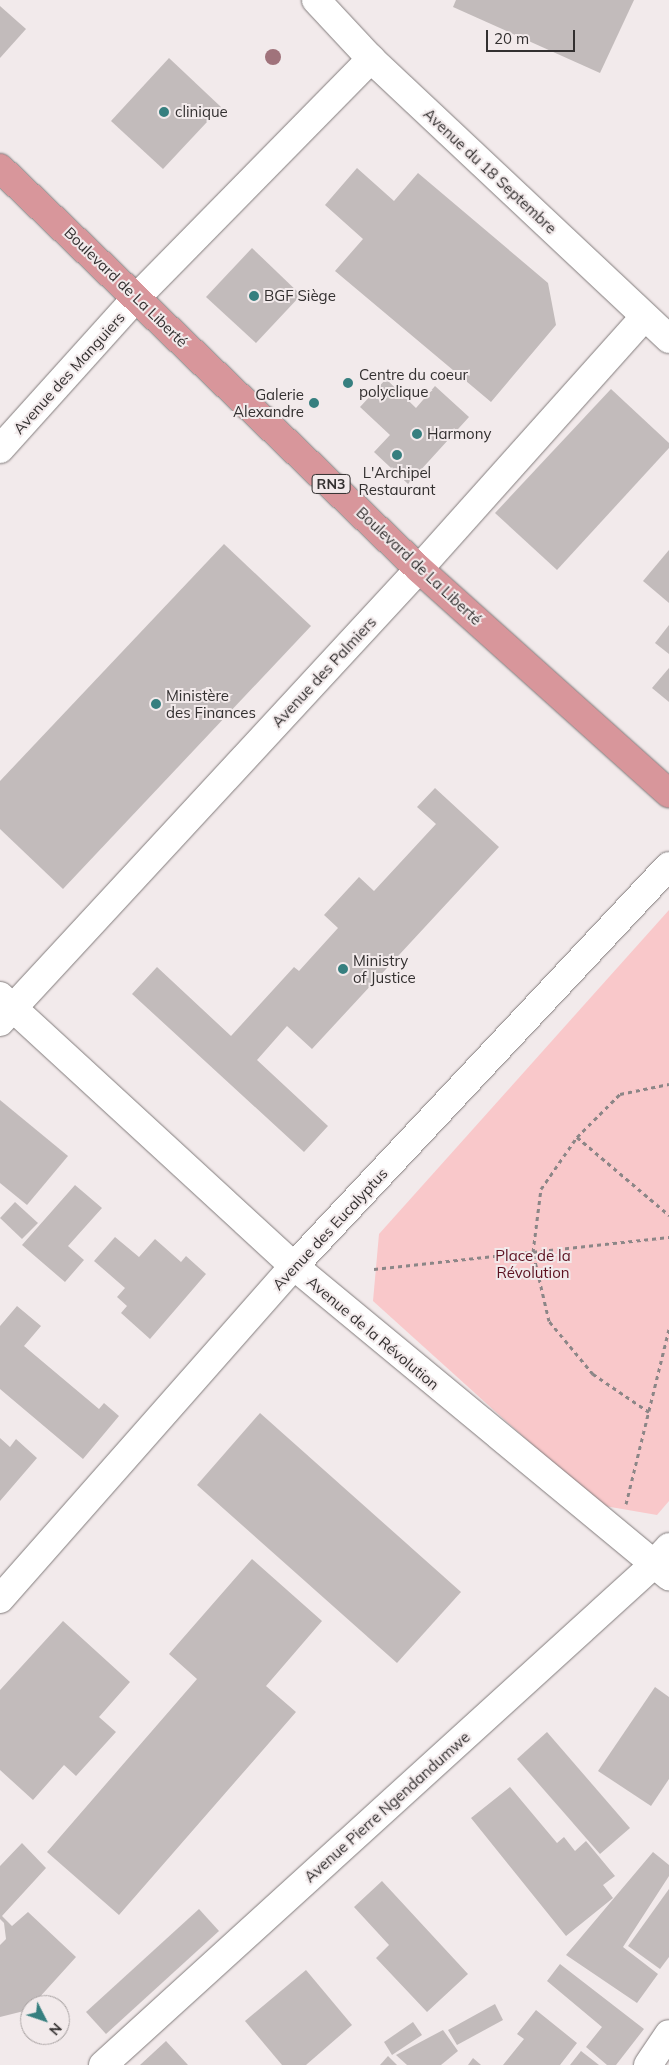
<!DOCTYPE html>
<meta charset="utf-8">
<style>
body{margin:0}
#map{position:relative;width:669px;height:2065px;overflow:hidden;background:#f2eaeb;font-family:Mulish,sans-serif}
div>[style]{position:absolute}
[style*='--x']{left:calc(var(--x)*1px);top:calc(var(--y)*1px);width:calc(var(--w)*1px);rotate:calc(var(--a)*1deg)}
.green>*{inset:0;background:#f9c8ca}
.building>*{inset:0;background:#c2bbbb}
.path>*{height:3px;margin-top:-1.5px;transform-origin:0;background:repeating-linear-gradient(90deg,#8c8687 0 4px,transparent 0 8px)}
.roads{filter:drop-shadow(0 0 1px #817b7b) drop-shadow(0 0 1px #817b7b)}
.minor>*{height:28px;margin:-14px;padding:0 14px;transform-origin:14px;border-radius:14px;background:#fff}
.trunk>*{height:28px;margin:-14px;padding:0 14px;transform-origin:14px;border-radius:14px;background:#d8969b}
.trees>*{width:16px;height:16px;margin:-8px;border-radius:50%;background:#a0737b}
.dots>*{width:14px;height:14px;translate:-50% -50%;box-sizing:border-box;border:2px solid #f2eaeb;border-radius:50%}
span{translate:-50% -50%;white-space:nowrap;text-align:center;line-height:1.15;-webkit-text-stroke:4px #f2eaeb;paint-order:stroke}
.shield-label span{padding:1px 4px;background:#f2eaeb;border:1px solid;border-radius:4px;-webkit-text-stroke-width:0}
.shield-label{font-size:14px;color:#333030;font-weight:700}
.poi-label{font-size:15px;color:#333030}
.left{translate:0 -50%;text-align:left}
.right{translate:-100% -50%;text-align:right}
.street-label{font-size:15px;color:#333030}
.park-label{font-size:15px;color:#5c1120}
.north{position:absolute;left:20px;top:1995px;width:50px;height:50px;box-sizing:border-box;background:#f2eaeb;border:1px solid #a6a0a0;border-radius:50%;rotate:131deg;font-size:14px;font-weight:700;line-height:20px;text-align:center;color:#333030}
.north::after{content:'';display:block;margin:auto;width:18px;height:22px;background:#367f7f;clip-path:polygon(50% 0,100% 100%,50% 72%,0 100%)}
.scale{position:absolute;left:486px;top:30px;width:89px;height:22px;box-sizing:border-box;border:2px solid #333030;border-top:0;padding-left:6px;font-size:15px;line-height:18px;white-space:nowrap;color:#333030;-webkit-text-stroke:4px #f2eaeb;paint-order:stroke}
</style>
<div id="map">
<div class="green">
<div style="clip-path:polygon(669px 910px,669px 1501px,657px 1515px,599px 1505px,373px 1301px,379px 1234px)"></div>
</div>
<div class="building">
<div style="clip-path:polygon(456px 0,634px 0,600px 73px,453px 7px)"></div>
<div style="clip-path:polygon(0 6px,26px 29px,0 58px)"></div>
<div style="clip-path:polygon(169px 58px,221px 107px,163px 169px,111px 121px)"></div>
<div style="clip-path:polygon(357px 168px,394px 201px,418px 173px,548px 283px,556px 325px,491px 402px,335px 271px,363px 239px,325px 205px)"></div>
<div style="clip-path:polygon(252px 248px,301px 295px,256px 343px,206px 297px)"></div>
<div style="clip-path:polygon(386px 379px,416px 408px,435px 386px,469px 417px,408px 484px,374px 452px,390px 435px,360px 407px)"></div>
<div style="clip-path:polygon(611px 389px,669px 443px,669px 448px,557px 570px,495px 513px)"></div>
<div style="clip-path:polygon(224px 544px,311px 626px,63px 889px,0 829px,0 781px)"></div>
<div style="clip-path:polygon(669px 550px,669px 603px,643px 581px)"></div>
<div style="clip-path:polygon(669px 625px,669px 654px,655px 643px)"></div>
<div style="clip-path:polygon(669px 668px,669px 702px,652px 688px)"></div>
<div style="clip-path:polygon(435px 788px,499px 847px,312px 1049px,287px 1026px,257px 1060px,328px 1126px,304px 1152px,132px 994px,157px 967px,231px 1036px,294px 967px,299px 971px,338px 928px,324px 915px,359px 877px,374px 891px,436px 824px,417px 807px)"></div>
<div style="clip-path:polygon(0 1100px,68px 1156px,27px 1205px,0 1183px)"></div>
<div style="clip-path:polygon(75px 1185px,102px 1208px,68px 1246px,84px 1260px,65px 1282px,22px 1245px)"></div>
<div style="clip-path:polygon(15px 1202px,38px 1223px,22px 1239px,0 1218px)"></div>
<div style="clip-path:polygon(115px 1237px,139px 1257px,155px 1239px,181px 1262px,186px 1256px,206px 1274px,150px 1339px,121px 1313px,127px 1306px,117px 1297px,125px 1288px,94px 1261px)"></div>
<div style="clip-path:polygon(17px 1306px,41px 1326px,24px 1346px,99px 1409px,104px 1403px,119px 1416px,83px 1459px,0 1389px,0 1326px)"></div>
<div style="clip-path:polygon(260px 1413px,461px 1592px,397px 1663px,197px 1485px)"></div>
<div style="clip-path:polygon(0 1438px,10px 1447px,16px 1439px,37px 1458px,0 1501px)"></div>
<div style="clip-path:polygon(252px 1559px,322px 1621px,266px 1686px,296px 1712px,119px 1915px,47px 1852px,197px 1679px,169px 1654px)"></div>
<div style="clip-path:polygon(63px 1621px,130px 1682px,99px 1717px,116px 1732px,76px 1776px,64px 1765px,33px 1800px,0 1770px,0 1690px)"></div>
<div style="clip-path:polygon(655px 1687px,669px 1697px,669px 1779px,651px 1806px,598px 1771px)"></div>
<div style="clip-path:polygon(547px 1732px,630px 1828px,600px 1854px,517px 1759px)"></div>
<div style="clip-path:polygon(510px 1787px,557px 1843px,564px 1837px,575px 1851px,586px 1841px,615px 1876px,603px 1885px,613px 1898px,566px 1936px,471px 1818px)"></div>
<div style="clip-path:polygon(22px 1843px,46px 1868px,2px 1916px,12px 1926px,28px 1912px,76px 1957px,28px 2010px,0 2017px,0 1945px,6px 1939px,4px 1923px,0 1919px,0 1866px)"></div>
<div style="clip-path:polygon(653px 1852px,669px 1865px,669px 1876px,623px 1947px,658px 1974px,637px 2003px,566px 1955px)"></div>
<div style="clip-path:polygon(382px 1881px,468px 1974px,427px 2012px,376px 1958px,389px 1945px,354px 1907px)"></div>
<div style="clip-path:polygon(669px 1889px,669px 1957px,660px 1969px,628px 1946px)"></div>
<div style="clip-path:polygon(199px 1909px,219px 1931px,106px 2034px,86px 2012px)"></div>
<div style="clip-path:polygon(560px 1964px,644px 2029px,616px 2065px,607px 2065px,586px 2047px,602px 2027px,547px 1981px)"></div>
<div style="clip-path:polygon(306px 1970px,352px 2025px,306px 2065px,282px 2065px,245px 2021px)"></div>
<div style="clip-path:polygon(495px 2004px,503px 2020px,457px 2045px,448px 2030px)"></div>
<div style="clip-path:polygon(536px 2010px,577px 2043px,560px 2065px,503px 2065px,524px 2039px,517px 2034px)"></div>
<div style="clip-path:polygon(413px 2022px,422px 2035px,392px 2055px,384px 2042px)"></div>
<div style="clip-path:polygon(443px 2030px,458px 2051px,441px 2065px,407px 2065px,396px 2055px)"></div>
<div style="clip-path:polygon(166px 2041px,188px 2065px,140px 2065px)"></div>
<div style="clip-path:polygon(581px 2051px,599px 2065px,570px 2065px)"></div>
<div style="clip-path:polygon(388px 2056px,397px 2065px,380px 2065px)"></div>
<div style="clip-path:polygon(473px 2058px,481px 2065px,468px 2065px)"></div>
</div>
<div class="path">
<div style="--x:577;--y:1137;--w:121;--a:40.3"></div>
<div style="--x:374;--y:1269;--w:297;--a:-6.2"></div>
<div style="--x:649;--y:1412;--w:68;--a:-145.8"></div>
<div style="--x:593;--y:1374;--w:69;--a:-129.7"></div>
<div style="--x:549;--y:1321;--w:71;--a:-103.1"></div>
<div style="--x:533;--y:1252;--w:64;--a:-82.8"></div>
<div style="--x:541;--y:1189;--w:63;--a:-55.3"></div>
<div style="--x:577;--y:1137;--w:61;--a:-45"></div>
<div style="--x:620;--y:1094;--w:50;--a:-11.5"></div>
<div style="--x:626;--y:1504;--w:180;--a:-76.2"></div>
</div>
<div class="roads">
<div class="minor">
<div style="--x:316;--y:0;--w:81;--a:47"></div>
<div style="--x:371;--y:59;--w:409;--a:43.2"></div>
<div style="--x:0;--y:449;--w:205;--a:-48"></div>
<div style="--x:137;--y:297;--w:334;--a:-45.5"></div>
<div style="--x:0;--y:996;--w:399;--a:42.6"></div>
<div style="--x:294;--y:1266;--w:487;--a:39.6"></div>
<div style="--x:0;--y:1022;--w:617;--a:-47.23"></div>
<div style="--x:419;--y:569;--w:338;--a:-48.2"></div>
<div style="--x:0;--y:1599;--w:444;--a:-48.6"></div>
<div style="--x:294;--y:1266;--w:548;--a:-46.85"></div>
<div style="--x:103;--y:2065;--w:743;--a:-42.27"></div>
<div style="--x:653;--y:1565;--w:24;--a:-48"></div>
<div style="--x:648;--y:2065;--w:37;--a:-56"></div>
</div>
<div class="trunk">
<div style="--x:0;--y:168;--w:580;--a:43.74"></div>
<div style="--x:419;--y:569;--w:336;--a:41.9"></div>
</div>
</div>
<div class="trees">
<div style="left:273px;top:57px"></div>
</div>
<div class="dots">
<div style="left:164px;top:112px;background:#367f7f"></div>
<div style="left:254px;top:296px;background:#367f7f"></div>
<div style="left:348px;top:383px;background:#367f7f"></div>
<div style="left:314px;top:403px;background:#367f7f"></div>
<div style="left:417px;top:434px;background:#367f7f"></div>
<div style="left:397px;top:455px;background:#367f7f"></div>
<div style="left:156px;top:704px;background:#367f7f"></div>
<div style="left:343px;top:969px;background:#367f7f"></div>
</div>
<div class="shield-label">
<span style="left:331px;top:484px">RN3</span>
</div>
<div class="poi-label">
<span class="left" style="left:175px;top:112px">clinique</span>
<span class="left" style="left:264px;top:296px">BGF Siège</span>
<span class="left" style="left:359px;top:383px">Centre du coeur<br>polyclique</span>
<span class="right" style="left:304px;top:403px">Galerie<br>Alexandre</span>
<span class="left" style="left:427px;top:434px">Harmony</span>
<span style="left:397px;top:481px">L'Archipel<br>Restaurant</span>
<span class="left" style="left:166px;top:704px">Ministère<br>des Finances</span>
<span class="left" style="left:353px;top:969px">Ministry<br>of Justice</span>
</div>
<div class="street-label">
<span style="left:490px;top:171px;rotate:43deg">Avenue du 18 Septembre</span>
<span style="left:126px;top:287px;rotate:44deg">Boulevard de La Liberté</span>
<span style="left:69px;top:373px;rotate:-48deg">Avenue des Manguiers</span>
<span style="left:419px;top:566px;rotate:43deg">Boulevard de La Liberté</span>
<span style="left:324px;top:672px;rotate:-47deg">Avenue des Palmiers</span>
<span style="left:330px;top:1229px;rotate:-47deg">Avenue des Eucalyptus</span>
<span style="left:373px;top:1333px;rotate:40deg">Avenue de la Révolution</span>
<span style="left:387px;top:1807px;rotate:-42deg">Avenue Pierre Ngendandumwe</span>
</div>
<div class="park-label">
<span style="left:533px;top:1264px">Place de la<br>Révolution</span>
</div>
<div class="north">N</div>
<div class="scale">20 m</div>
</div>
